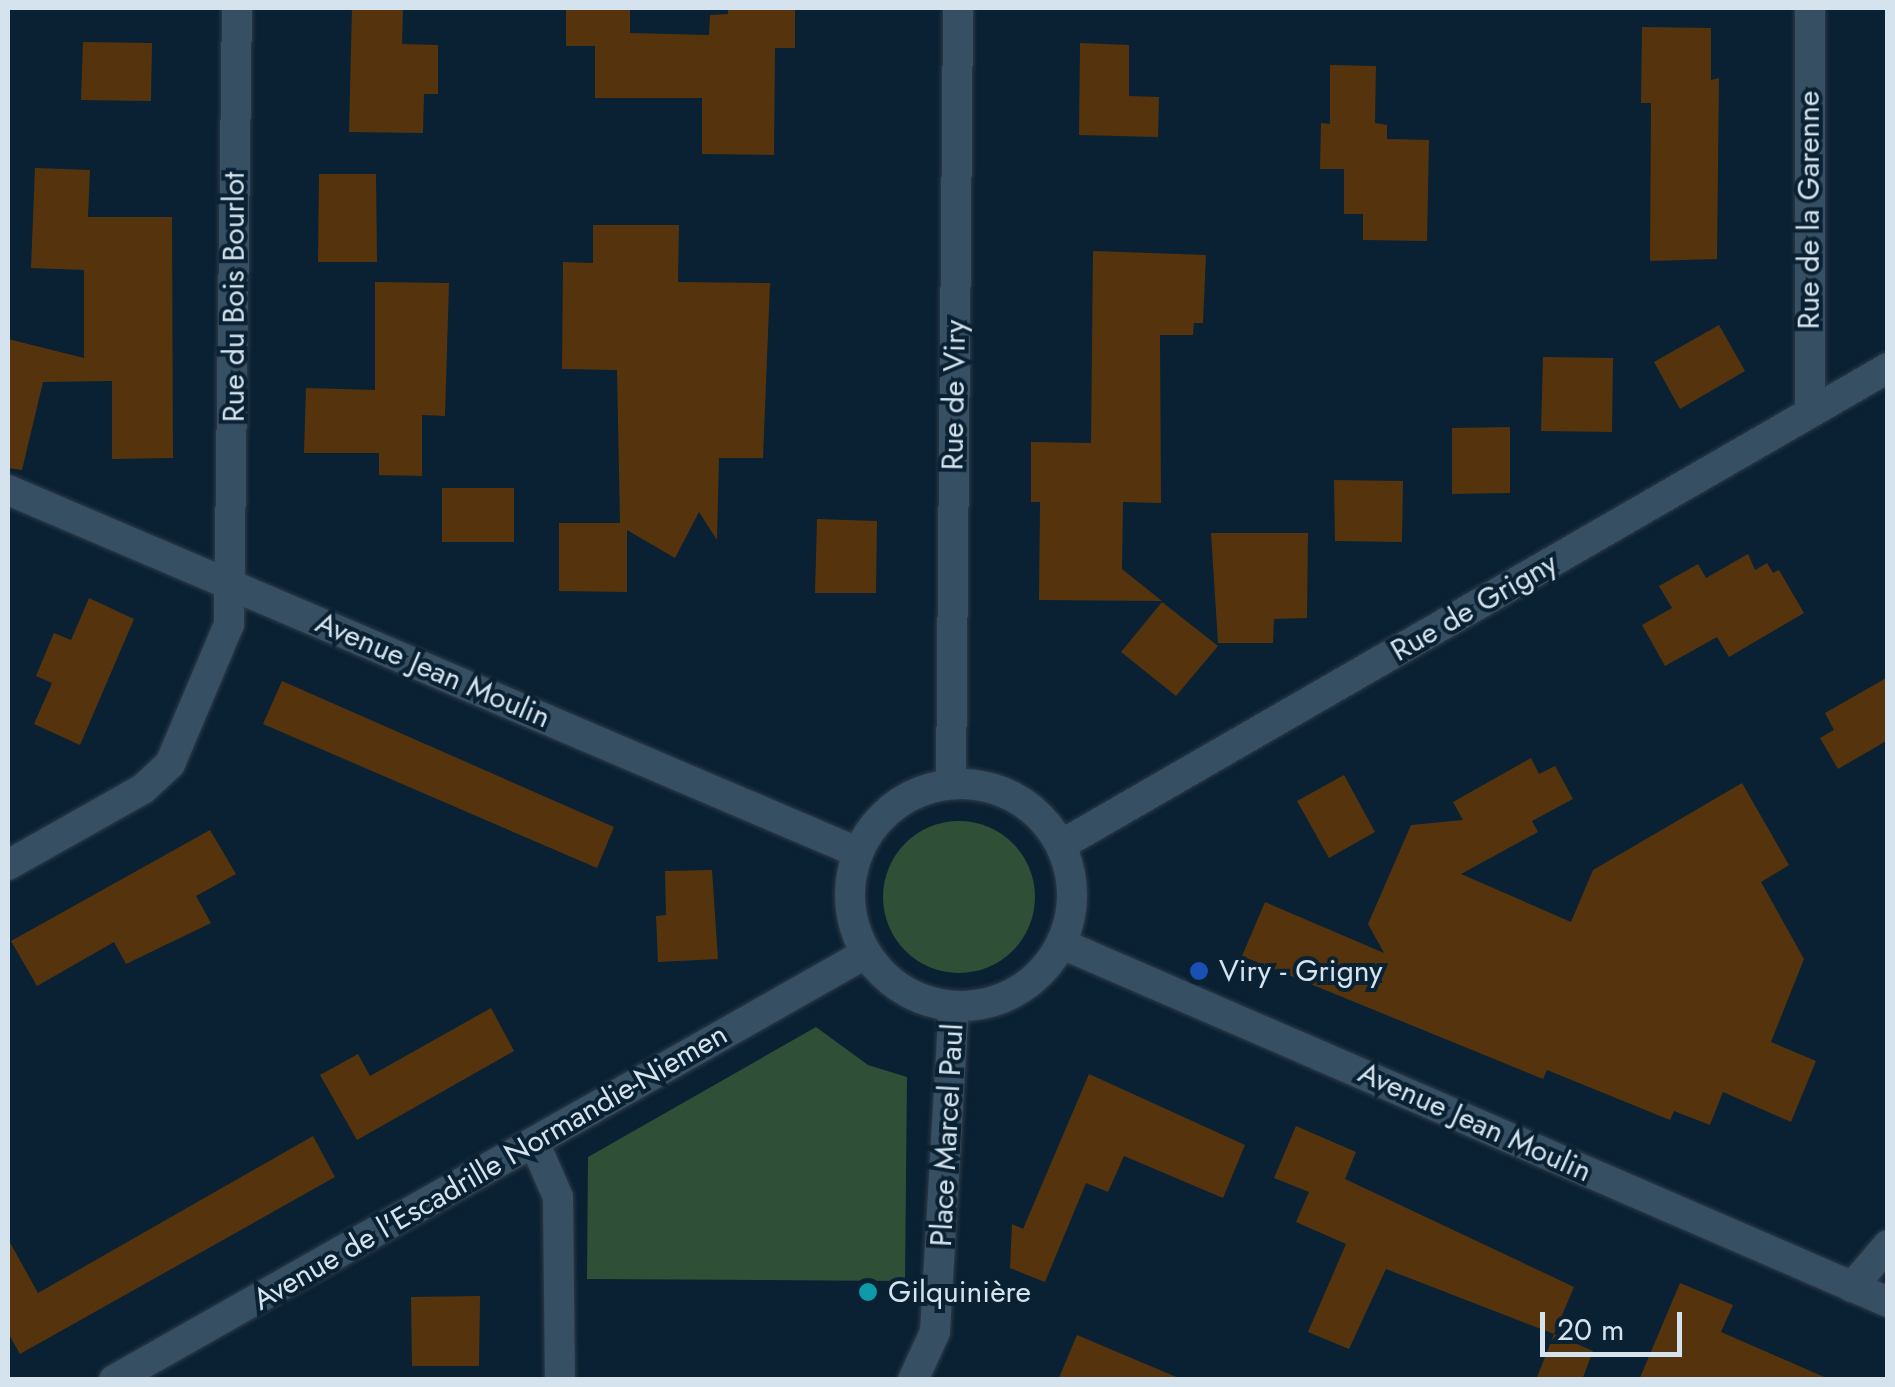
<!DOCTYPE html>
<meta charset="utf-8">
<style>
body{margin:0}
#map{position:relative;width:1895px;height:1387px;overflow:hidden;background:#092132;font-family:Jost,sans-serif}
div>[style]{position:absolute}
[style*='--x']{left:calc(var(--x)*1px);top:calc(var(--y)*1px);width:calc(var(--w)*1px);rotate:calc(var(--a)*1deg)}
.green>*{inset:0;background:#304f37}
.round{border-radius:50%}
.building>*{inset:0;background:#55340d}
.roads{filter:drop-shadow(0 0 2px #2f3a48) drop-shadow(0 0 2px #2f3a48)}
.street>*{height:30px;margin:-15px;padding:0 15px;transform-origin:15px;border-radius:15px;background:#374f62}
.street>.ring{margin:-15px;padding:0;box-sizing:content-box;background:none;border:30px solid #374f62;border-radius:50%}
.dots>*{width:28px;height:28px;translate:-50% -50%;box-sizing:border-box;border:5px solid #092132;border-radius:50%}
span{translate:-50% -50%;white-space:nowrap;text-align:center;line-height:1.15;-webkit-text-stroke:8px #092132;paint-order:stroke}
.street-label{font-size:30px;color:#d5e3ee}
.poi-label{font-size:30px;color:#d5e3ee}
.left{translate:0 -50%;text-align:left}
.frame{position:absolute;inset:0;border:10px solid #d5e3ee;pointer-events:none}
.scale{position:absolute;left:1540px;top:1312px;width:142px;height:45px;box-sizing:border-box;border:5px solid #d5e3ee;border-top:0;padding-left:12px;font-size:30px;line-height:35px;white-space:nowrap;color:#d5e3ee;-webkit-text-stroke:8px #092132;paint-order:stroke}
</style>
<div id="map">
<div class="green">
<div class="round" style="left:883px;top:821px;width:152px;height:152px"></div>
<div style="clip-path:polygon(816px 1027px,868px 1065px,907px 1077px,905px 1281px,587px 1279px,588px 1157px)"></div>
</div>
<div class="building">
<div style="clip-path:polygon(352px 8px,403px 8px,402px 44px,438px 45px,438px 94px,424px 94px,423px 133px,349px 132px)"></div>
<div style="clip-path:polygon(566px 8px,630px 8px,630px 33px,709px 35px,710px 15px,728px 14px,728px 8px,795px 8px,795px 48px,775px 48px,774px 155px,702px 154px,702px 98px,595px 98px,595px 46px,566px 46px)"></div>
<div style="clip-path:polygon(1642px 27px,1711px 28px,1711px 80px,1719px 78px,1717px 259px,1650px 261px,1651px 103px,1641px 103px)"></div>
<div style="clip-path:polygon(83px 42px,152px 43px,151px 101px,81px 100px)"></div>
<div style="clip-path:polygon(1080px 43px,1129px 45px,1129px 96px,1159px 97px,1158px 137px,1079px 135px)"></div>
<div style="clip-path:polygon(1330px 65px,1376px 66px,1375px 123px,1387px 125px,1387px 139px,1429px 140px,1427px 241px,1363px 240px,1363px 214px,1344px 214px,1344px 169px,1320px 169px,1321px 123px,1330px 124px)"></div>
<div style="clip-path:polygon(35px 168px,90px 170px,88px 217px,172px 217px,173px 458px,112px 459px,112px 381px,43px 382px,22px 470px,8px 468px,8px 339px,84px 358px,84px 270px,31px 268px)"></div>
<div style="clip-path:polygon(319px 174px,376px 174px,377px 262px,318px 262px)"></div>
<div style="clip-path:polygon(593px 225px,679px 225px,678px 282px,770px 283px,763px 458px,719px 458px,717px 540px,699px 512px,675px 558px,627px 530px,627px 592px,559px 591px,559px 523px,620px 523px,617px 370px,562px 369px,563px 262px,593px 263px)"></div>
<div style="clip-path:polygon(1093px 251px,1206px 255px,1203px 323px,1194px 323px,1193px 335px,1160px 335px,1161px 503px,1123px 502px,1122px 569px,1162px 601px,1039px 600px,1040px 502px,1031px 502px,1031px 442px,1091px 443px)"></div>
<div style="clip-path:polygon(375px 282px,449px 283px,445px 416px,422px 415px,422px 476px,379px 475px,379px 453px,304px 453px,306px 388px,375px 390px)"></div>
<div style="clip-path:polygon(1719px 325px,1745px 371px,1680px 409px,1654px 362px)"></div>
<div style="clip-path:polygon(1543px 357px,1613px 358px,1612px 432px,1541px 431px)"></div>
<div style="clip-path:polygon(1510px 427px,1510px 493px,1452px 494px,1452px 428px)"></div>
<div style="clip-path:polygon(1334px 480px,1403px 481px,1402px 542px,1335px 541px)"></div>
<div style="clip-path:polygon(442px 488px,514px 488px,514px 542px,442px 542px)"></div>
<div style="clip-path:polygon(817px 519px,877px 521px,876px 593px,815px 593px)"></div>
<div style="clip-path:polygon(1211px 533px,1308px 533px,1307px 618px,1274px 619px,1273px 643px,1218px 643px)"></div>
<div style="clip-path:polygon(1748px 554px,1755px 570px,1767px 563px,1773px 573px,1779px 570px,1804px 613px,1729px 657px,1717px 637px,1665px 666px,1642px 625px,1672px 608px,1659px 586px,1698px 564px,1706px 578px)"></div>
<div style="clip-path:polygon(89px 598px,134px 619px,80px 745px,34px 724px,52px 683px,36px 676px,54px 633px,71px 640px)"></div>
<div style="clip-path:polygon(1162px 602px,1218px 646px,1176px 696px,1121px 652px)"></div>
<div style="clip-path:polygon(1888px 677px,1888px 740px,1838px 769px,1820px 738px,1834px 730px,1825px 713px)"></div>
<div style="clip-path:polygon(282px 681px,614px 827px,597px 868px,263px 724px)"></div>
<div style="clip-path:polygon(1531px 758px,1539px 774px,1555px 766px,1573px 799px,1532px 821px,1538px 832px,1461px 874px,1571px 922px,1593px 870px,1742px 783px,1789px 865px,1761px 882px,1804px 959px,1771px 1042px,1816px 1061px,1791px 1122px,1723px 1092px,1710px 1125px,1674px 1111px,1670px 1120px,1547px 1070px,1543px 1079px,1242px 956px,1265px 902px,1384px 953px,1368px 924px,1411px 825px,1463px 820px,1453px 802px)"></div>
<div style="clip-path:polygon(1344px 775px,1375px 832px,1329px 858px,1297px 801px)"></div>
<div style="clip-path:polygon(210px 830px,236px 874px,196px 896px,211px 923px,126px 964px,114px 942px,37px 986px,11px 941px)"></div>
<div style="clip-path:polygon(712px 870px,718px 959px,658px 962px,656px 916px,666px 915px,665px 871px)"></div>
<div style="clip-path:polygon(491px 1008px,514px 1051px,357px 1140px,320px 1075px,358px 1054px,370px 1076px)"></div>
<div style="clip-path:polygon(1089px 1074px,1245px 1145px,1223px 1198px,1124px 1156px,1108px 1192px,1086px 1183px,1045px 1282px,1010px 1268px,1012px 1224px,1023px 1229px)"></div>
<div style="clip-path:polygon(1296px 1126px,1356px 1152px,1345px 1179px,1574px 1287px,1554px 1334px,1386px 1269px,1349px 1349px,1308px 1332px,1346px 1244px,1296px 1222px,1309px 1192px,1274px 1178px)"></div>
<div style="clip-path:polygon(313px 1136px,335px 1177px,20px 1354px,8px 1333px,8px 1239px,38px 1293px)"></div>
<div style="clip-path:polygon(1680px 1283px,1733px 1305px,1721px 1332px,1831px 1380px,1639px 1380px)"></div>
<div style="clip-path:polygon(480px 1296px,479px 1366px,412px 1366px,411px 1297px)"></div>
<div style="clip-path:polygon(1554px 1334px,1593px 1351px,1582px 1380px,1536px 1380px)"></div>
<div style="clip-path:polygon(1077px 1335px,1181px 1379px,1181px 1380px,1058px 1380px)"></div>
</div>
<div class="roads">
<div class="street">
<div style="--x:1810;--y:413;--w:405;--a:-90"></div>
<div style="--x:8;--y:490;--w:923;--a:23.09"></div>
<div class="ring" style="left:850px;top:784px;width:192px;height:192px"></div>
<div style="--x:951;--y:784;--w:776;--a:-89.48"></div>
<div style="--x:1061;--y:845;--w:955;--a:-29.98"></div>
<div style="--x:8;--y:865;--w:155;--a:-29.4"></div>
<div style="--x:143;--y:789;--w:37;--a:-43"></div>
<div style="--x:170;--y:764;--w:152;--a:-67.1"></div>
<div style="--x:229;--y:624;--w:616;--a:-89.26"></div>
<div style="--x:1062;--y:944;--w:900;--a:23.43"></div>
<div style="--x:534;--y:1142;--w:60;--a:66.4"></div>
<div style="--x:558;--y:1197;--w:183;--a:89.4"></div>
<div style="--x:1852;--y:1287;--w:55;--a:-49.4"></div>
<div style="--x:114;--y:1380;--w:863;--a:-29.56"></div>
<div style="--x:913;--y:1380;--w:53;--a:-65.4"></div>
<div style="--x:935;--y:1332;--w:326;--a:-86.7"></div>
</div>
</div>
<div class="dots">
<div style="left:1199px;top:971px;background:#1a4fb4"></div>
<div style="left:868px;top:1292px;background:#0f9aa8"></div>
</div>
<div class="street-label">
<span style="left:1809px;top:210px;rotate:-90deg">Rue de la Garenne</span>
<span style="left:234px;top:297px;rotate:-90deg">Rue du Bois Bourlot</span>
<span style="left:954px;top:395px;rotate:-89deg">Rue de Viry</span>
<span style="left:1474px;top:607px;rotate:-30deg">Rue de Grigny</span>
<span style="left:433px;top:670px;rotate:23deg">Avenue Jean Moulin</span>
<span style="left:1475px;top:1122px;rotate:24deg">Avenue Jean Moulin</span>
<span style="left:947px;top:1135px;rotate:-87deg">Place Marcel Paul</span>
<span style="left:490px;top:1167px;rotate:-30deg">Avenue de l'Escadrille Normandie-Niemen</span>
</div>
<div class="poi-label">
<span class="left" style="left:1219px;top:971px">Viry - Grigny</span>
<span class="left" style="left:888px;top:1292px">Gilquinière</span>
</div>
<div class="frame"></div>
<div class="scale">20 m</div>
</div>
